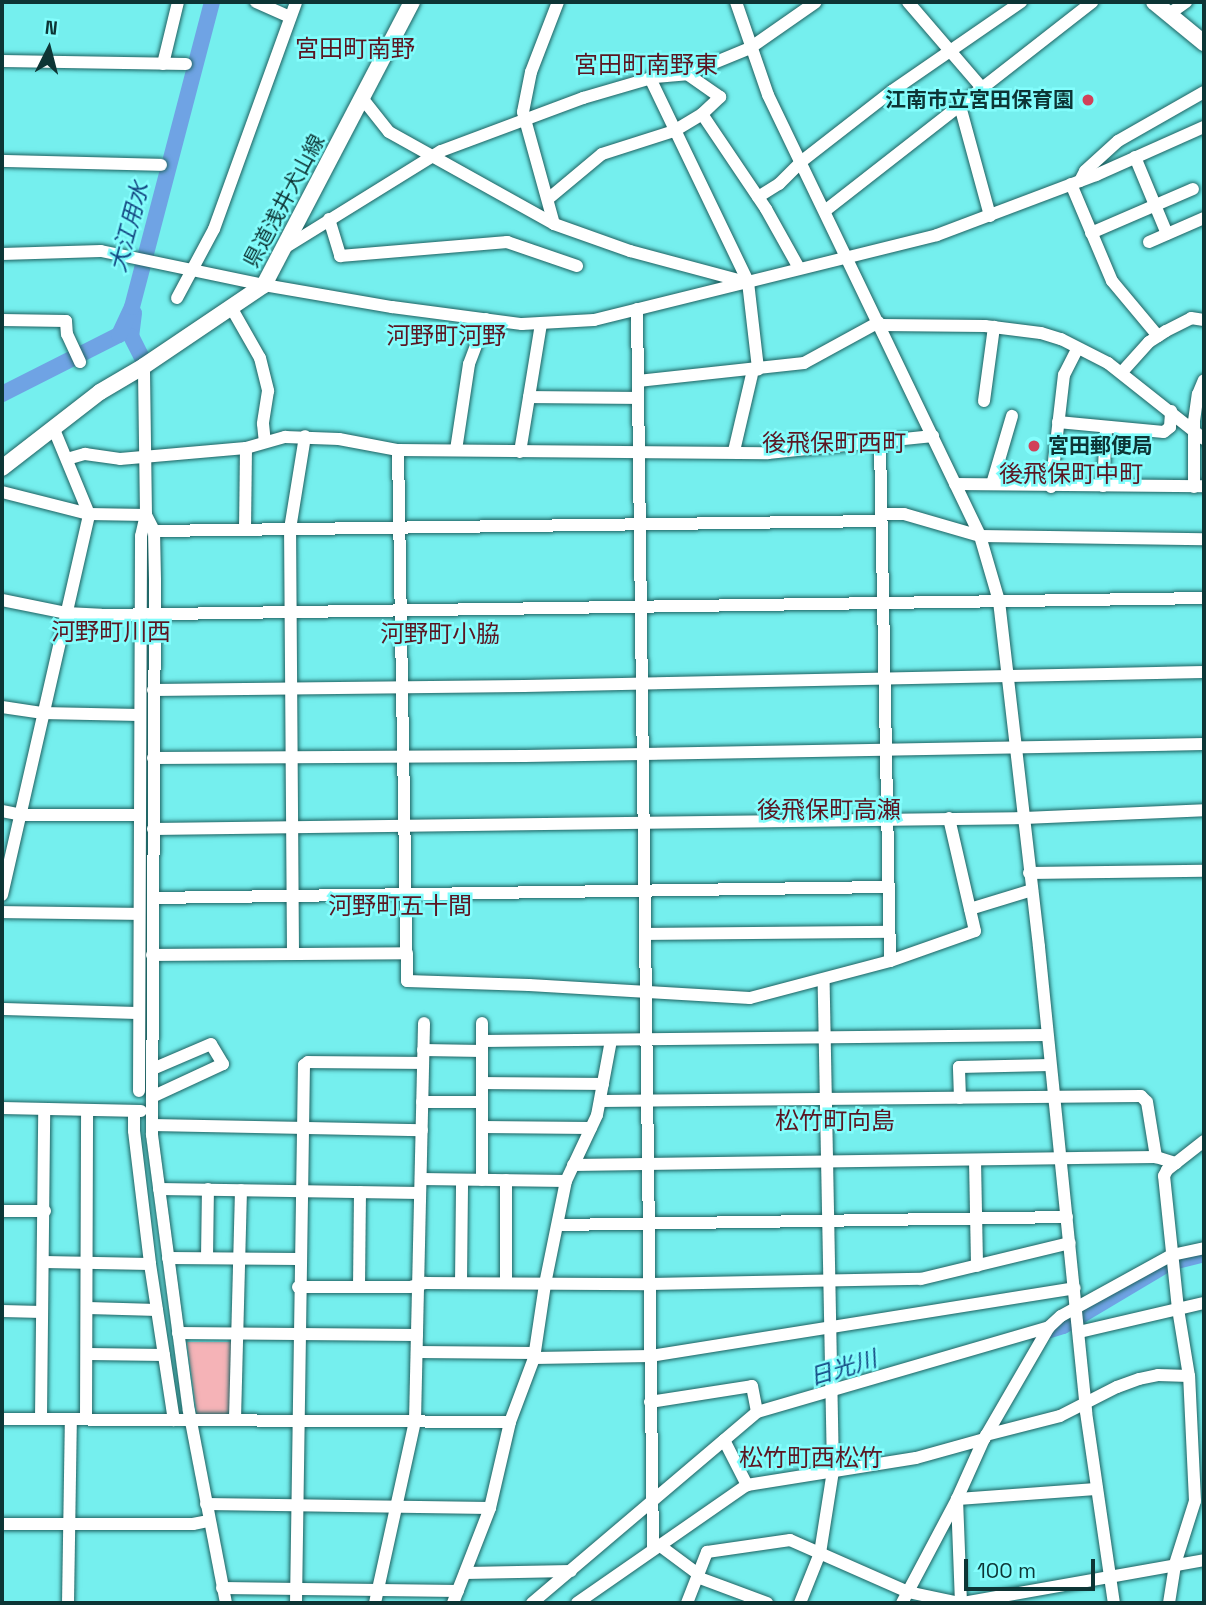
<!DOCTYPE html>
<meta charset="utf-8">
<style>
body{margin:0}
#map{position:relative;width:1206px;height:1605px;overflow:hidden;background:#75efee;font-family:"Space Grotesk","Noto Sans JP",sans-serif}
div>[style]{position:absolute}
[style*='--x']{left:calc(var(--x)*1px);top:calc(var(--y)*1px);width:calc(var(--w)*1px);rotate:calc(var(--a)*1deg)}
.green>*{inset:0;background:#f5b3b7}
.river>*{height:16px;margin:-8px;padding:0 8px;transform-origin:8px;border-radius:8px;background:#6fa3e4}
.roads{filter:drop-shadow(0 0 2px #1e6161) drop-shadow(0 0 2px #1e6161)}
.minor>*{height:12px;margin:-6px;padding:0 6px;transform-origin:6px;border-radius:6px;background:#fff}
.major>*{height:16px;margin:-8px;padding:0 8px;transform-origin:8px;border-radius:8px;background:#fff}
.dots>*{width:19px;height:19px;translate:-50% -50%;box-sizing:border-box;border:4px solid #83fdfc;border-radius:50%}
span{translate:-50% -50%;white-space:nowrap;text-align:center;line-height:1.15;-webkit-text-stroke:5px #83fdfc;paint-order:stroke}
.poi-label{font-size:21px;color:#0d3535;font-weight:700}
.right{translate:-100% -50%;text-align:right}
.left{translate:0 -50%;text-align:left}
.street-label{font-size:21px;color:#0d3535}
.water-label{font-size:23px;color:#134782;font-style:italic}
.quarter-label{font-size:24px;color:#5b1622}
.frame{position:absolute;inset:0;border:4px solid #0d3535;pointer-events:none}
.north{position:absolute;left:14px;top:14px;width:70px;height:70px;-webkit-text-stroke:5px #83fdfc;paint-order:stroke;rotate:6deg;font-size:19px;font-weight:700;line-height:28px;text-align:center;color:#0d3535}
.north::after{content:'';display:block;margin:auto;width:24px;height:32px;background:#0d3535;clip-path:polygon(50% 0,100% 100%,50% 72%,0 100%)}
.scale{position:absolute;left:964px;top:1559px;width:131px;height:32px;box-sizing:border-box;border:4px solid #0d3535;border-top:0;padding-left:9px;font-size:21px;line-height:24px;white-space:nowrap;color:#0d3535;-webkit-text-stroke:5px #83fdfc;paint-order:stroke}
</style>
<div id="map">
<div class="green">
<div style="clip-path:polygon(187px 1342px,231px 1342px,231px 1415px,197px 1416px)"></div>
</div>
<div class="river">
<div style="--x:134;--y:313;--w:23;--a:97"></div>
<div style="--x:131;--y:336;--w:25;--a:63"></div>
<div style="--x:2;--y:394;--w:131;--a:-26.8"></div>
<div style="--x:119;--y:335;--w:31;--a:-65"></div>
<div style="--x:132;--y:307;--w:315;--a:-75.3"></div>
<div style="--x:1037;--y:1334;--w:27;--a:-17"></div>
<div style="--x:1063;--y:1326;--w:123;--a:-30.7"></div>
<div style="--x:1169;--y:1263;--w:36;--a:-14"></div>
</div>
<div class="roads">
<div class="minor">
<div style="--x:256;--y:2;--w:36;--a:24"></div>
<div style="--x:736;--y:2;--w:98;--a:71"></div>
<div style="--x:768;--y:95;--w:489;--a:64.3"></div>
<div style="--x:980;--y:536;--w:68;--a:73.7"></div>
<div style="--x:999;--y:601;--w:348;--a:83.4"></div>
<div style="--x:1039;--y:947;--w:467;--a:84.2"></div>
<div style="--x:1086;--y:1412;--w:193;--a:81.7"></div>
<div style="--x:908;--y:2;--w:113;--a:49.3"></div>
<div style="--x:1169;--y:14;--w:21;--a:-35"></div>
<div style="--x:2;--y:61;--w:184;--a:0.9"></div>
<div style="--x:163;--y:64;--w:64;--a:-76.4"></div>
<div style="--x:650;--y:78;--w:226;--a:64.3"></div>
<div style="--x:748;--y:282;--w:88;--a:83.4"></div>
<div style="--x:362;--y:98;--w:43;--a:51.5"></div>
<div style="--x:389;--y:132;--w:189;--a:29.1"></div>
<div style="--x:554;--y:224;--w:81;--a:19.6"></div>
<div style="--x:630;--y:251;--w:120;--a:15"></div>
<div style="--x:960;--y:106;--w:114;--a:74.7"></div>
<div style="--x:702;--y:114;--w:115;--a:56"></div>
<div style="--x:766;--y:209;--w:68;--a:60.8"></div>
<div style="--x:1135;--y:157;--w:83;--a:67.4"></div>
<div style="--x:2;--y:161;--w:159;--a:1.4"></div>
<div style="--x:1080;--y:181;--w:11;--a:-63"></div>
<div style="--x:1085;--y:171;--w:45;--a:-42.3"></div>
<div style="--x:1118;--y:141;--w:99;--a:-29.7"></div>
<div style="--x:1071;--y:184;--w:105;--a:67.1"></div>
<div style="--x:1112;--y:281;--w:72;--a:50.1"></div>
<div style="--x:758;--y:197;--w:25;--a:-32"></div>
<div style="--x:779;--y:184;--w:33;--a:-45"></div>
<div style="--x:802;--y:161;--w:114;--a:-37.9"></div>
<div style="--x:892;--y:91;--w:157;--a:-34.6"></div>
<div style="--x:548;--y:199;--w:70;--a:-39.8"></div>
<div style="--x:602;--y:154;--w:76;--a:-17.7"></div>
<div style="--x:674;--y:131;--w:33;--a:-31"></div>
<div style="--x:702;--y:114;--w:25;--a:-43"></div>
<div style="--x:720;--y:97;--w:40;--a:-145.1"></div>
<div style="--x:826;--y:210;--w:338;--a:-38"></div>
<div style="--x:329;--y:219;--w:39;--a:73"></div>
<div style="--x:340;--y:256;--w:168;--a:-4.8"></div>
<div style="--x:507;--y:242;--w:74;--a:18.9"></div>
<div style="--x:554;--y:224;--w:116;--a:-105.5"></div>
<div style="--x:523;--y:112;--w:41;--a:-78.7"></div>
<div style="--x:531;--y:72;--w:75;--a:-68.9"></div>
<div style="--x:1091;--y:233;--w:111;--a:-23.3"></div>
<div style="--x:1149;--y:242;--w:60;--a:-23.6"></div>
<div style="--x:286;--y:247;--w:182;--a:-31.8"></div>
<div style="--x:441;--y:151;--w:152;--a:-20.5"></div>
<div style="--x:583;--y:98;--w:75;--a:-16.3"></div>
<div style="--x:655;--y:77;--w:32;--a:-5"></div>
<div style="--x:687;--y:74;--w:68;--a:-22.4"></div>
<div style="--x:750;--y:48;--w:80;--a:-34.9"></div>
<div style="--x:2;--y:254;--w:99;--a:-1.7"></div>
<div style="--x:101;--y:251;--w:167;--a:11.8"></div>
<div style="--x:264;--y:285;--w:130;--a:9.8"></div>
<div style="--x:392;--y:307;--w:131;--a:7.5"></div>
<div style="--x:522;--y:324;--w:72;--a:-3.2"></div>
<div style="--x:594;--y:320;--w:353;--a:-13.9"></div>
<div style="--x:937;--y:235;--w:170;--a:-20.7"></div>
<div style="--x:1096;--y:175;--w:118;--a:-24"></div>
<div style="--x:177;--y:298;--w:78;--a:-61.8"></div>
<div style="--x:214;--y:229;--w:241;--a:-70.1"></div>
<div style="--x:232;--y:309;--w:56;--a:60.3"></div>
<div style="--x:260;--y:358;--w:34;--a:76"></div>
<div style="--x:268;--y:391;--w:33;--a:99"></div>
<div style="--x:263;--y:424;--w:18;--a:84"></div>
<div style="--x:637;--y:309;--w:1240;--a:89.26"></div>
<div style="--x:2;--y:320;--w:64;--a:0.9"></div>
<div style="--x:66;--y:321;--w:13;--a:86"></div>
<div style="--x:67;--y:334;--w:31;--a:65"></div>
<div style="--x:881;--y:325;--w:104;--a:0.6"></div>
<div style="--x:985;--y:326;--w:56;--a:7.1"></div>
<div style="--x:1041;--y:333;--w:21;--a:17"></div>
<div style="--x:1061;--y:339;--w:53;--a:27.1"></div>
<div style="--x:1108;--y:363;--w:122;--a:38.4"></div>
<div style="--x:1122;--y:372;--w:40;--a:-48"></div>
<div style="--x:1149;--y:342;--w:20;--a:-33"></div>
<div style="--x:1166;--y:331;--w:28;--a:-27"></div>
<div style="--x:1191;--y:318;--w:13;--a:9"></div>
<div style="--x:638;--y:381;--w:167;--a:-6.2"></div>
<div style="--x:804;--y:363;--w:85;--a:-28.7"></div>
<div style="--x:529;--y:397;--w:109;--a:0.5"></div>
<div style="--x:984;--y:401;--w:75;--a:-82.3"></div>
<div style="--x:1058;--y:422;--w:106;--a:5.4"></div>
<div style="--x:1164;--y:432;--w:8;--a:-40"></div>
<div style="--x:1170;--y:427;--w:16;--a:-86"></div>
<div style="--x:880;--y:443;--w:518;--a:88.89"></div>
<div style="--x:398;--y:450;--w:531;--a:89.03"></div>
<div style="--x:407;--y:981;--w:122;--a:1.9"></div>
<div style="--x:529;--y:985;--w:221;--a:3.4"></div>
<div style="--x:750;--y:998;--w:145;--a:-14.8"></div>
<div style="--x:890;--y:961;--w:90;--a:-19.4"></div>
<div style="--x:975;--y:931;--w:116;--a:-103"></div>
<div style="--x:456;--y:450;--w:87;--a:-81.4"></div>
<div style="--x:469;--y:364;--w:48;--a:-69.3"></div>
<div style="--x:734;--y:451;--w:83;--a:-76.8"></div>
<div style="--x:520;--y:452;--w:130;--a:-80.7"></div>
<div style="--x:67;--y:459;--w:19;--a:-16"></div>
<div style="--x:85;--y:454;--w:35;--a:8"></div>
<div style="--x:120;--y:459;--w:126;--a:-5"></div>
<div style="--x:246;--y:448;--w:41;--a:-15.8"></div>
<div style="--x:285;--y:437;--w:54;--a:2.1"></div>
<div style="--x:339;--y:439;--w:60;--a:10.6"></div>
<div style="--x:398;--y:450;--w:370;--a:0.5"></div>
<div style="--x:768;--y:453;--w:166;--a:-5.9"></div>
<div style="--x:955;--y:484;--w:249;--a:0.5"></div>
<div style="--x:992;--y:484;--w:71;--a:-73.6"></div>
<div style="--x:1103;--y:486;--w:58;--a:-87"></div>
<div style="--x:1051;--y:487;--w:113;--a:-83.4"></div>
<div style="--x:1064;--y:375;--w:30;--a:-63"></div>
<div style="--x:1194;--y:487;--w:66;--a:-90"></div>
<div style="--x:1194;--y:421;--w:27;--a:-82"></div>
<div style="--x:1198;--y:394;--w:15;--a:-67"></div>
<div style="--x:2;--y:492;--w:90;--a:14.2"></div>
<div style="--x:89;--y:514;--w:57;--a:1"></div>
<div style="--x:881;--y:514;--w:23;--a:0"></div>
<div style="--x:904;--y:514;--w:79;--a:16.1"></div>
<div style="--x:980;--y:536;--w:224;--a:0.8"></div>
<div style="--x:146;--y:515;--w:18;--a:63"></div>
<div style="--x:154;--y:531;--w:49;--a:88.8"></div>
<div style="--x:155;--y:580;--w:555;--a:90.31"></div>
<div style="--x:152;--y:1135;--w:278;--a:82.4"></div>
<div style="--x:189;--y:1411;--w:196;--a:79.1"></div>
<div style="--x:245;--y:530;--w:82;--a:-89.3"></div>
<div style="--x:154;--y:531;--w:727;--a:-0.79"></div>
<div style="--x:2;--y:600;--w:65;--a:11.5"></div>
<div style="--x:66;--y:613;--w:35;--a:3"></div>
<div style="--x:101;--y:615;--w:1103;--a:-0.88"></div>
<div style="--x:153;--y:690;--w:371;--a:-0.6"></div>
<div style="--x:524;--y:686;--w:680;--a:-1.18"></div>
<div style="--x:2;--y:707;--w:40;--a:8.5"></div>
<div style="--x:42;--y:713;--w:97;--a:1.2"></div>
<div style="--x:153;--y:758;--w:372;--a:-0.3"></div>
<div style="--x:525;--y:756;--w:679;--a:-1.01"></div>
<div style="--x:2;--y:811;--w:20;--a:11"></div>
<div style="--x:22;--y:815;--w:117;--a:0"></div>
<div style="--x:153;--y:829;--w:871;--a:-0.72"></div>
<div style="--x:1024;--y:818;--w:180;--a:-2.5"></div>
<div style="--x:1029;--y:873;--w:175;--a:-0.7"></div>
<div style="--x:2;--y:895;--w:391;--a:-77.1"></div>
<div style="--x:89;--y:514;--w:94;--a:-112.5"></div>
<div style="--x:153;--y:898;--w:735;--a:-0.86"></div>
<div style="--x:970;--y:909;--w:65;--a:-17"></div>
<div style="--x:2;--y:912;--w:137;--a:0.8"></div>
<div style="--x:645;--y:934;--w:244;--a:-0.5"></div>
<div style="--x:293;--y:953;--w:424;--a:-90.4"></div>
<div style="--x:290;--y:529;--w:94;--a:-80.8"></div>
<div style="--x:152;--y:955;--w:255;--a:-0.4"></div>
<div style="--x:2;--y:1009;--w:137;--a:1.7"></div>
<div style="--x:482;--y:1041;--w:565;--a:-0.61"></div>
<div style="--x:423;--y:1050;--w:59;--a:1"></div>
<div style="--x:482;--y:1083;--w:121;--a:0.5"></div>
<div style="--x:139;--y:1091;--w:555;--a:-89.79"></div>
<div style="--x:141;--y:536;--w:22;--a:-77"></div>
<div style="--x:146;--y:515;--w:149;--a:-90.8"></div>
<div style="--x:154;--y:1096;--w:76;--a:-24.9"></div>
<div style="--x:223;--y:1064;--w:23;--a:-121"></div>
<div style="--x:211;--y:1044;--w:61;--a:156.8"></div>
<div style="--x:960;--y:1098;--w:31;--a:-92"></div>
<div style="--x:959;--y:1067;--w:91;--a:-1.3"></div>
<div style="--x:600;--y:1101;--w:541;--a:-0.53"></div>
<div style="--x:1141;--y:1096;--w:8;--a:45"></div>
<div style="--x:1147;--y:1102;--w:56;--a:80.7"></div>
<div style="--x:422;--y:1102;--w:60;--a:0"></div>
<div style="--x:2;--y:1108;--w:139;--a:1.2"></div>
<div style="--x:134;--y:1111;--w:20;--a:90"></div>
<div style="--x:134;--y:1131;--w:134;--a:83.1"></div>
<div style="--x:150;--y:1264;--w:158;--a:81.3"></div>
<div style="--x:152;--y:1125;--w:270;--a:1.1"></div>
<div style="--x:482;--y:1127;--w:109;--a:0.5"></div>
<div style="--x:975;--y:1160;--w:106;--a:88.9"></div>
<div style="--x:573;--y:1165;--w:583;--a:-0.79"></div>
<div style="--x:1156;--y:1157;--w:21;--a:17"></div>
<div style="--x:421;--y:1179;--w:145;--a:0.8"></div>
<div style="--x:482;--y:1180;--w:157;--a:-90"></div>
<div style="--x:159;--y:1189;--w:261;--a:0.9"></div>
<div style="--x:2;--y:1211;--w:43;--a:0"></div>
<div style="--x:558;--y:1225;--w:509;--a:-0.9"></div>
<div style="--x:168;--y:1258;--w:131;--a:0.4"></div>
<div style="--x:207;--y:1258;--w:69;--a:-89.2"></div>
<div style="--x:44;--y:1262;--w:106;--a:1.1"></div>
<div style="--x:461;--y:1283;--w:103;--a:-89.4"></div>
<div style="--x:506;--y:1283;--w:103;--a:-90"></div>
<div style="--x:298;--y:1287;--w:112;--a:0"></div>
<div style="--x:410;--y:1287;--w:16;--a:-15"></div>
<div style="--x:425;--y:1283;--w:226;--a:0.3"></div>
<div style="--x:651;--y:1284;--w:270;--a:-1.1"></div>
<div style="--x:921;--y:1279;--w:153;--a:-13.6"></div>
<div style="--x:359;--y:1287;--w:95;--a:-89.4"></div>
<div style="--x:88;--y:1308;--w:69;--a:1.7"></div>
<div style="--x:2;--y:1311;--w:40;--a:1.4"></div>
<div style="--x:1079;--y:1332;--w:128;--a:-13.1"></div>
<div style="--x:178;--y:1333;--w:239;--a:0.5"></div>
<div style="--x:417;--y:1352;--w:118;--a:0.5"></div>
<div style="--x:89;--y:1354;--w:75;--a:0.8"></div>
<div style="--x:534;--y:1358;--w:117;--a:-1"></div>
<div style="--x:651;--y:1356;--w:429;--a:-9.1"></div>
<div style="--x:650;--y:1402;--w:103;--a:-8.9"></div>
<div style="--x:752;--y:1386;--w:26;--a:79"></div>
<div style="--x:41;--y:1418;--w:309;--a:-89.4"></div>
<div style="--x:86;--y:1418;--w:307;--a:-89.8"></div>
<div style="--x:2;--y:1419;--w:508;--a:0.34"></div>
<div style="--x:235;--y:1419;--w:229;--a:-88.5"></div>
<div style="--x:986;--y:1435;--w:76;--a:-14.4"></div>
<div style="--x:1060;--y:1416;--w:64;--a:-27"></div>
<div style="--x:1117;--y:1387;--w:23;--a:-20"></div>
<div style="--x:1139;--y:1379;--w:19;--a:-12"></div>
<div style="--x:1158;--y:1375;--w:31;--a:2"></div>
<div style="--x:724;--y:1440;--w:51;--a:62.9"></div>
<div style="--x:206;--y:1504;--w:284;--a:0.8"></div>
<div style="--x:2;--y:1524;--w:191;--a:0"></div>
<div style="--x:193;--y:1524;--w:16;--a:-11"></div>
<div style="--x:659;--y:1545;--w:49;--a:36.6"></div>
<div style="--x:465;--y:1573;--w:106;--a:-1.1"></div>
<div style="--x:697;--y:1577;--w:75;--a:20.4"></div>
<div style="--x:222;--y:1588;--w:236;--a:0.7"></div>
<div style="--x:68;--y:1603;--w:184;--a:-89.1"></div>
<div style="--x:296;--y:1603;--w:538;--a:-89.15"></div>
<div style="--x:304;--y:1065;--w:5;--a:-37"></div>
<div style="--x:308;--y:1062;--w:115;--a:0.5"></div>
<div style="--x:375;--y:1603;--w:186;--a:-77.6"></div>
<div style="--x:415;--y:1421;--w:398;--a:-88.7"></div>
<div style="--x:453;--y:1603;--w:102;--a:-68.7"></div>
<div style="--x:490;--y:1508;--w:88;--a:-76.9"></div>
<div style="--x:510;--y:1422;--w:68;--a:-69.4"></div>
<div style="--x:534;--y:1358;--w:75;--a:-81.5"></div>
<div style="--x:545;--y:1284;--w:105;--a:-78.5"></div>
<div style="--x:566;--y:1181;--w:73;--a:-64.8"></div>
<div style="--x:597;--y:1115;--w:76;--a:-79.4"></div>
<div style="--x:532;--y:1603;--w:295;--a:-40.3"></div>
<div style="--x:757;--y:1412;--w:304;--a:-16.2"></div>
<div style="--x:577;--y:1603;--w:207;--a:-34.8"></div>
<div style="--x:747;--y:1485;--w:171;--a:-9.1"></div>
<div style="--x:916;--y:1458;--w:71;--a:-15.6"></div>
<div style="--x:687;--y:1603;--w:55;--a:-68.6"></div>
<div style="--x:707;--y:1552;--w:84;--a:-8.2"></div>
<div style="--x:790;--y:1540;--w:129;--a:23.8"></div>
<div style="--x:908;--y:1592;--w:52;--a:12.2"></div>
<div style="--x:800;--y:1603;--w:54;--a:-68.2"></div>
<div style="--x:820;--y:1553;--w:83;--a:-81"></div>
<div style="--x:833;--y:1471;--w:491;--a:-91.1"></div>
<div style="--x:902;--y:1603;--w:118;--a:-62.1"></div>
<div style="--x:957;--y:1499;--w:66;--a:-65.8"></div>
<div style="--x:984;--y:1439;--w:129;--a:-59.9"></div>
<div style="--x:1049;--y:1327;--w:16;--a:-43"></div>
<div style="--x:1061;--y:1316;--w:127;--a:-28.8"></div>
<div style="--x:1172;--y:1255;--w:33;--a:-12"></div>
<div style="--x:961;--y:1603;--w:104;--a:-92.2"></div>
<div style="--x:957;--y:1499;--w:140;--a:-4.1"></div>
<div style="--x:963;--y:1603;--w:245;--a:-10.1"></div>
<div style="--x:1169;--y:1603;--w:39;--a:-81"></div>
<div style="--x:1175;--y:1564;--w:66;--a:-72.4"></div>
<div style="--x:1195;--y:1501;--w:125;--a:-92.7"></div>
<div style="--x:1189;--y:1376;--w:68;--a:-99.3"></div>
<div style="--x:1178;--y:1309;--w:134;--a:-96"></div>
<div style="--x:1164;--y:1176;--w:7;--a:-63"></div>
<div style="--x:1167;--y:1170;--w:47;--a:-38.1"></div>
</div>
<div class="major">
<div style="--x:1154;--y:2;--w:65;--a:39.4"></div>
<div style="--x:2;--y:468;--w:124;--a:-37.8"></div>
<div style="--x:100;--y:392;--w:51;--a:-30.6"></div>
<div style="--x:144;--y:366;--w:145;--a:-34"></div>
<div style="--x:264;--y:285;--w:319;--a:-62.4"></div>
</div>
</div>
<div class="dots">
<div style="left:1088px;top:100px;background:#d14159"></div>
<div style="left:1034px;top:446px;background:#d14159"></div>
</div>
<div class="poi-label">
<span class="right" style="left:1074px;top:100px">江南市立宮田保育園</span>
<span class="left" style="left:1048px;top:446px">宮田郵便局</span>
</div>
<div class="street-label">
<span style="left:284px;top:201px;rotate:-62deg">県道浅井犬山線</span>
</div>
<div class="water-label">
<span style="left:129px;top:227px;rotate:-75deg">大江用水</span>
<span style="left:843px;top:1368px;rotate:-17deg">日光川</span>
</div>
<div class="quarter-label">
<span style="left:355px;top:49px">宮田町南野</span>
<span style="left:646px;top:65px">宮田町南野東</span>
<span style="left:446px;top:336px">河野町河野</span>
<span style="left:834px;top:443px">後飛保町西町</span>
<span style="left:1071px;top:474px">後飛保町中町</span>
<span style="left:111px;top:632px">河野町川西</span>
<span style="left:440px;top:634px">河野町小脇</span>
<span style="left:829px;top:810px">後飛保町高瀬</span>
<span style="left:400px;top:906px">河野町五十間</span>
<span style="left:835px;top:1121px">松竹町向島</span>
<span style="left:811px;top:1458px">松竹町西松竹</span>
</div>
<div class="frame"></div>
<div class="north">N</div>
<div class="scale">100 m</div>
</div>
